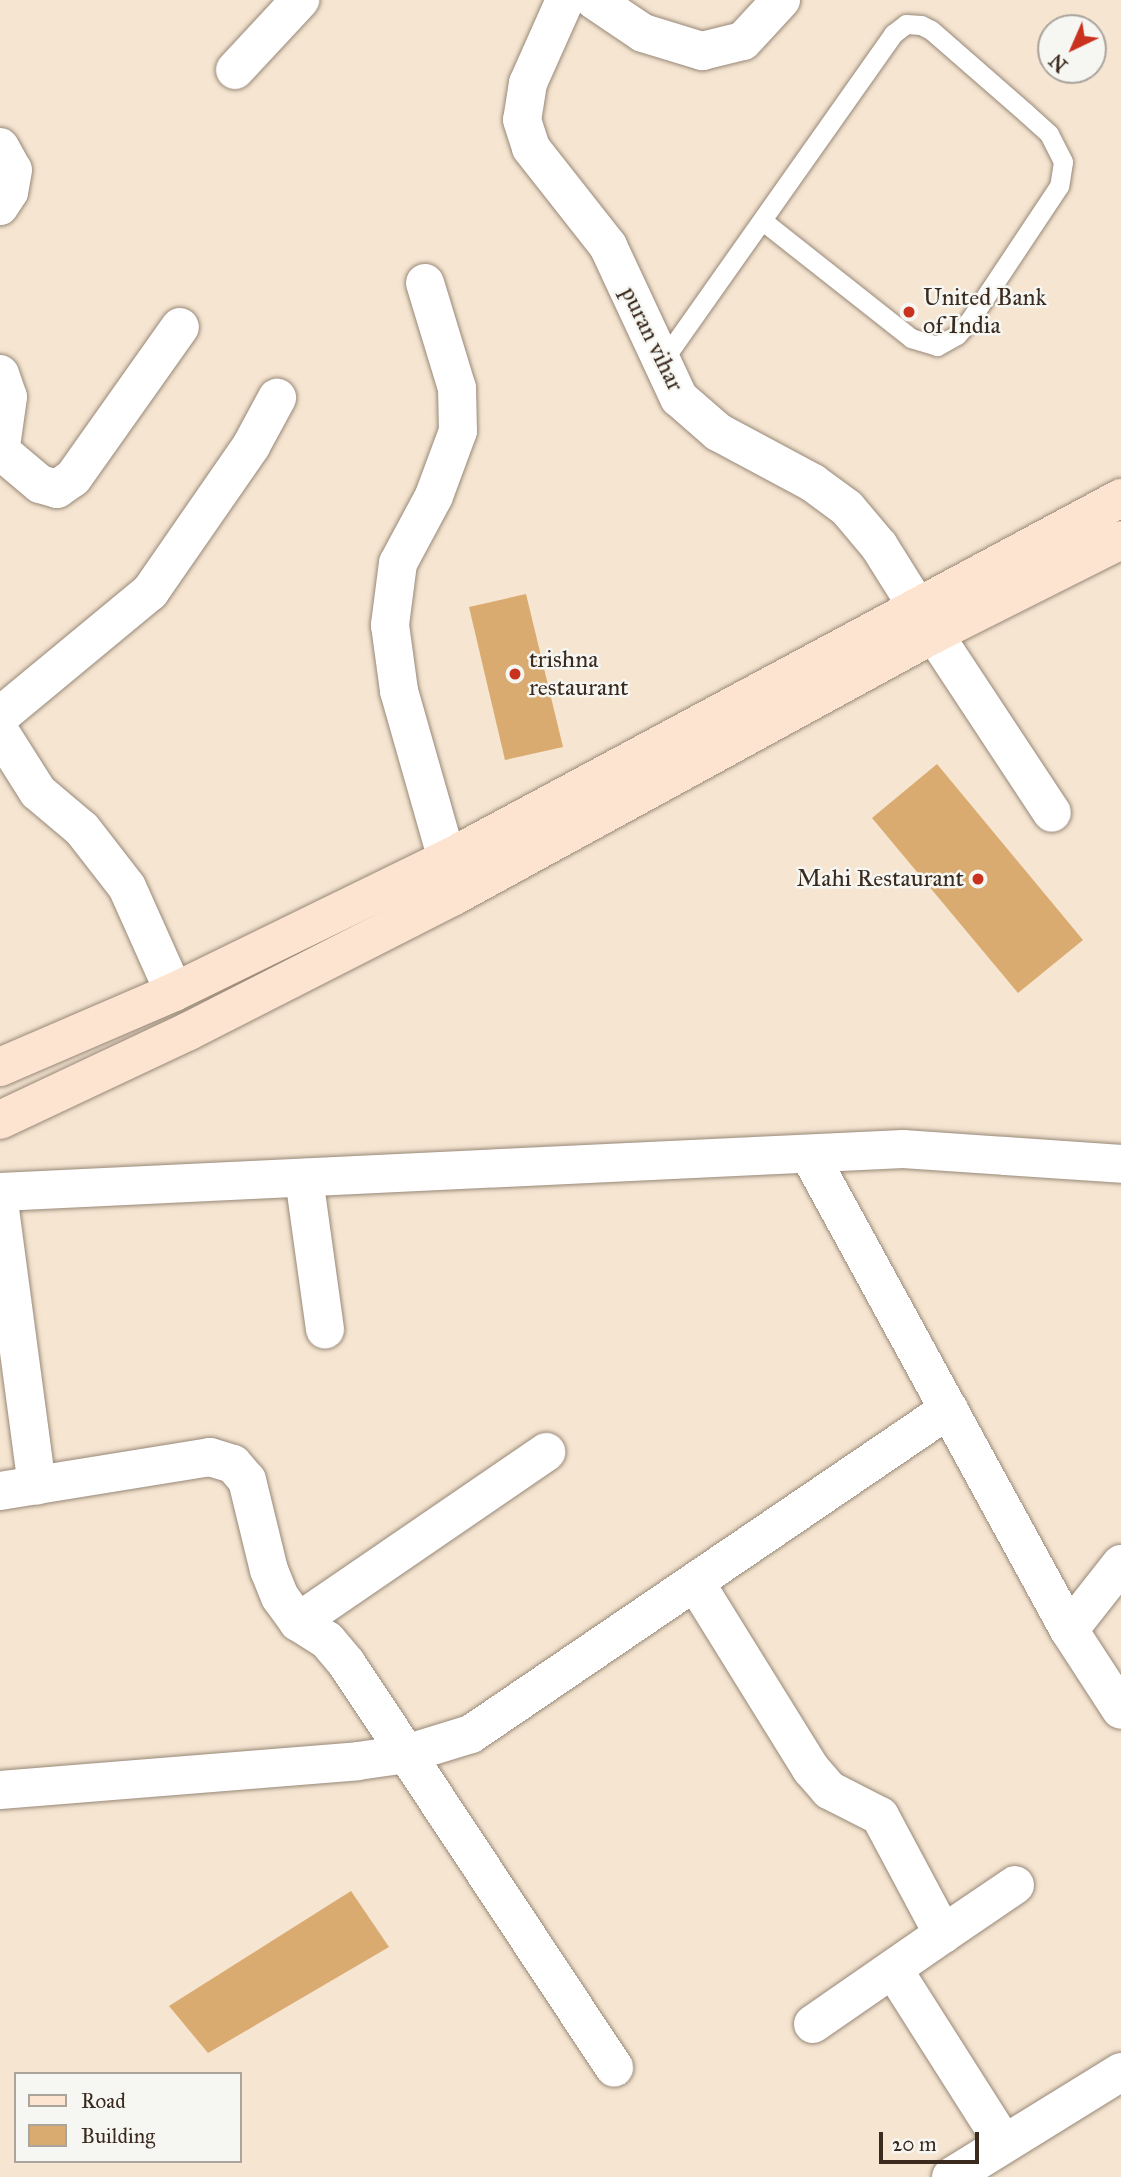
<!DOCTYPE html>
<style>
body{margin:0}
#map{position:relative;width:1121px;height:2177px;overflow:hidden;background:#f5e5d1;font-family:"IM FELL Great Primer",serif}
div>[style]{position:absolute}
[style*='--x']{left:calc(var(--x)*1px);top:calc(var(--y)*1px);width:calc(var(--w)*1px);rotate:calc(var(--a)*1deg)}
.building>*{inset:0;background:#daab70}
.roads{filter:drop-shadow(0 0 2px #988878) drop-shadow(0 0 2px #988878)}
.service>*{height:19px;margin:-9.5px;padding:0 9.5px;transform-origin:9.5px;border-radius:9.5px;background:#fff}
.minor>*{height:38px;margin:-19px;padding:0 19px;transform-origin:19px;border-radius:19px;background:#fff}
.secondary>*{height:38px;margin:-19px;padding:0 19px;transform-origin:19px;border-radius:19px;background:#fde4d0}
.dots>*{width:19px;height:19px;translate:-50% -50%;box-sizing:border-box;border:4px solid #f6f6f2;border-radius:50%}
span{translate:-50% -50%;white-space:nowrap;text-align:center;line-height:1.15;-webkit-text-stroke:5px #f6f6f2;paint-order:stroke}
.poi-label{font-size:24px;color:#3b2a1e}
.left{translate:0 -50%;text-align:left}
.right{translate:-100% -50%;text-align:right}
.street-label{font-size:24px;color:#3b2a1e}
.legend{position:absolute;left:14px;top:2072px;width:228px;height:91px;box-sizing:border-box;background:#f6f6f2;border:2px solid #aba49d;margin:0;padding:9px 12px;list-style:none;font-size:21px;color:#3b2a1e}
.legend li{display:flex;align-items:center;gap:14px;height:35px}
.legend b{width:35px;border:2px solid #aba49d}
.north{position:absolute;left:1037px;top:14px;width:70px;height:70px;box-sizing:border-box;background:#f6f6f2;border:2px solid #aba49d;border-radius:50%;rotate:224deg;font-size:19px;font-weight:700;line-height:28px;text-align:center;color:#3b2a1e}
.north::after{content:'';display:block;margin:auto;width:24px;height:32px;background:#c8321e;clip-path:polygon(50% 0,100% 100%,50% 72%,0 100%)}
.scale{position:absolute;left:879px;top:2132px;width:100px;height:32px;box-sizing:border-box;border:4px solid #3b2a1e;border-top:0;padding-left:9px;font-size:21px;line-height:24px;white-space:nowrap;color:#3b2a1e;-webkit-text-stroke:5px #f6f6f2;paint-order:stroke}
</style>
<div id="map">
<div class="building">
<div style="clip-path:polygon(526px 594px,563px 747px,505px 760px,469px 607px)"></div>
<div style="clip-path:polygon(937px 764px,1083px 940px,1018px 993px,872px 818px)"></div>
<div style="clip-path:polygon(351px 1891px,389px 1947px,208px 2053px,169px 2006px)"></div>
</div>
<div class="roads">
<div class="service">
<div style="--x:661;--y:363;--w:403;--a:-54.8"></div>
<div style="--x:893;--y:34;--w:16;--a:-38"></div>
<div style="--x:906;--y:24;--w:15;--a:4"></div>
<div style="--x:921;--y:25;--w:11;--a:27"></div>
<div style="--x:931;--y:30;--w:126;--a:41.1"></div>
<div style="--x:1026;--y:113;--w:31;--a:42"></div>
<div style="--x:1049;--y:134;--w:31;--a:63"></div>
<div style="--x:1063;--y:162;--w:24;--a:99"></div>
<div style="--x:1059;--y:186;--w:161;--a:123.6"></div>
<div style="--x:970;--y:320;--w:20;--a:131"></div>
<div style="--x:957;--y:335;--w:23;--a:151"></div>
<div style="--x:937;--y:346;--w:27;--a:-163"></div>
<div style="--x:911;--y:338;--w:189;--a:-141.7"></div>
</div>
<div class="minor">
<div style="--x:565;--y:0;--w:91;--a:114"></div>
<div style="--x:528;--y:83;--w:37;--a:99"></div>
<div style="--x:522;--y:120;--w:29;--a:72"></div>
<div style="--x:531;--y:148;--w:125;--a:51.8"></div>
<div style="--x:608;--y:246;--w:168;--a:65"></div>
<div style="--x:679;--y:398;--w:52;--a:41.1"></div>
<div style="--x:718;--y:432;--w:108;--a:28.2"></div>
<div style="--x:813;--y:483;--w:42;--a:36.3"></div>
<div style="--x:847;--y:508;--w:50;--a:49.9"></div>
<div style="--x:879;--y:546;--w:70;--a:57.9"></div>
<div style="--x:594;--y:0;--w:59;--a:34"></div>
<div style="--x:643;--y:33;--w:62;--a:17"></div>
<div style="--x:702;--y:51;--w:42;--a:-13.7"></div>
<div style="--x:743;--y:41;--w:56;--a:-47.2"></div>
<div style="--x:235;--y:70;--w:96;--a:-47.1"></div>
<div style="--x:0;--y:147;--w:26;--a:61"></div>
<div style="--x:13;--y:170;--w:22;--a:100"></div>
<div style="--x:9;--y:192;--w:17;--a:123"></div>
<div style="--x:425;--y:283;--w:110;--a:73.1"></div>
<div style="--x:457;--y:388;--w:43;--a:88.7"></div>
<div style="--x:458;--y:431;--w:69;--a:110.3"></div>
<div style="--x:434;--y:496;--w:76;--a:118.2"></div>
<div style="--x:398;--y:563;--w:63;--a:97.4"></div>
<div style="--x:390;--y:625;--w:67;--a:82.2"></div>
<div style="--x:399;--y:691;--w:175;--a:74.1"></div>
<div style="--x:0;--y:374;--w:24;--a:71"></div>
<div style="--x:8;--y:397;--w:57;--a:98.1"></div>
<div style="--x:2;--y:452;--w:50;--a:40.1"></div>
<div style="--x:40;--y:484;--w:18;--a:16"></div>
<div style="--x:57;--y:489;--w:19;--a:-35"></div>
<div style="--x:73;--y:478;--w:185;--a:-54.7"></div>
<div style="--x:934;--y:634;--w:214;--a:56.6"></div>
<div style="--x:0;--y:716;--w:195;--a:-39.6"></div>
<div style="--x:150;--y:592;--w:178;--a:-55.3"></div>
<div style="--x:251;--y:446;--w:55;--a:-61.6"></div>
<div style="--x:0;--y:732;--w:71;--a:57.7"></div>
<div style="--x:38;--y:792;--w:57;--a:40.1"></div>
<div style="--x:82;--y:829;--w:73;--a:52.2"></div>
<div style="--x:127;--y:887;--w:115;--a:65.9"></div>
<div style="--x:810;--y:1156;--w:540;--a:61.35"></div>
<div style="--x:1069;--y:1630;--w:95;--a:57"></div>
<div style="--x:304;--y:1178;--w:153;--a:82.1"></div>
<div style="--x:0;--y:1192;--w:904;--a:-2.73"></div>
<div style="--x:903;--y:1149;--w:219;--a:3.9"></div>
<div style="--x:0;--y:1209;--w:279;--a:82.4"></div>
<div style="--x:0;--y:1491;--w:213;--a:-9.2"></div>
<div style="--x:210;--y:1457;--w:24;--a:17"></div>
<div style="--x:233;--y:1464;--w:21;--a:49"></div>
<div style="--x:247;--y:1480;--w:93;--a:76.3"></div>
<div style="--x:269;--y:1570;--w:29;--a:68"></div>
<div style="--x:280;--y:1597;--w:31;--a:54"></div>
<div style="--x:298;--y:1622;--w:34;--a:32"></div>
<div style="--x:327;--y:1640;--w:31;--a:50"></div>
<div style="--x:347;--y:1664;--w:484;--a:56.5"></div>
<div style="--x:695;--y:1582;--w:220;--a:58.2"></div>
<div style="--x:811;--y:1769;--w:28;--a:49"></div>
<div style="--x:829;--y:1790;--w:57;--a:27"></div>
<div style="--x:880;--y:1816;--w:134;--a:61.9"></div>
<div style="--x:943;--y:1934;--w:87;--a:-34.2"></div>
<div style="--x:298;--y:1622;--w:301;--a:-34.4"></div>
<div style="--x:1069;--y:1630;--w:84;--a:-51.8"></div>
<div style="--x:0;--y:1790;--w:359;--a:-4.6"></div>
<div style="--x:358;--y:1761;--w:49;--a:-8.3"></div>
<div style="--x:406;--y:1754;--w:68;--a:-17.1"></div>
<div style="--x:471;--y:1734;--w:578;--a:-34.21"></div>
<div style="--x:893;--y:1969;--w:207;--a:57.6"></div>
<div style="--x:813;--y:2024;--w:158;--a:-34.7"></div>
<div style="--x:951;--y:2177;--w:200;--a:-31.7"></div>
</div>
<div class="secondary">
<div style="--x:0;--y:1067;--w:189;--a:-23.3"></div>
<div style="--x:174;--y:992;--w:304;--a:-26"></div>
<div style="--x:447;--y:859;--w:765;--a:-28.17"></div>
<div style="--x:0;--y:1120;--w:209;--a:-25.2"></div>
<div style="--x:189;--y:1031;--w:297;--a:-27"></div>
<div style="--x:454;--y:896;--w:547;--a:-28.63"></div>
<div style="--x:934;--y:634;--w:209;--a:-26.7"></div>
</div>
</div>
<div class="dots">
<div style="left:909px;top:312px;background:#c8321e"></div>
<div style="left:515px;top:674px;background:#c8321e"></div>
<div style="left:978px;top:879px;background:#c8321e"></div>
</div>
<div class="poi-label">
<span class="left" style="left:923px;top:312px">United Bank<br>of India</span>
<span class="left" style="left:529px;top:674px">trishna<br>restaurant</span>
<span class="right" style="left:964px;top:879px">Mahi Restaurant</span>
</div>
<div class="street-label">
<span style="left:652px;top:339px;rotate:64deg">puran vihar</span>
</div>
<ul class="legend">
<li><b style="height:9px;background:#fde4d0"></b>Road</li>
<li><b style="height:19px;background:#daab70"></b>Building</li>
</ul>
<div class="north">N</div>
<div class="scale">20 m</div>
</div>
